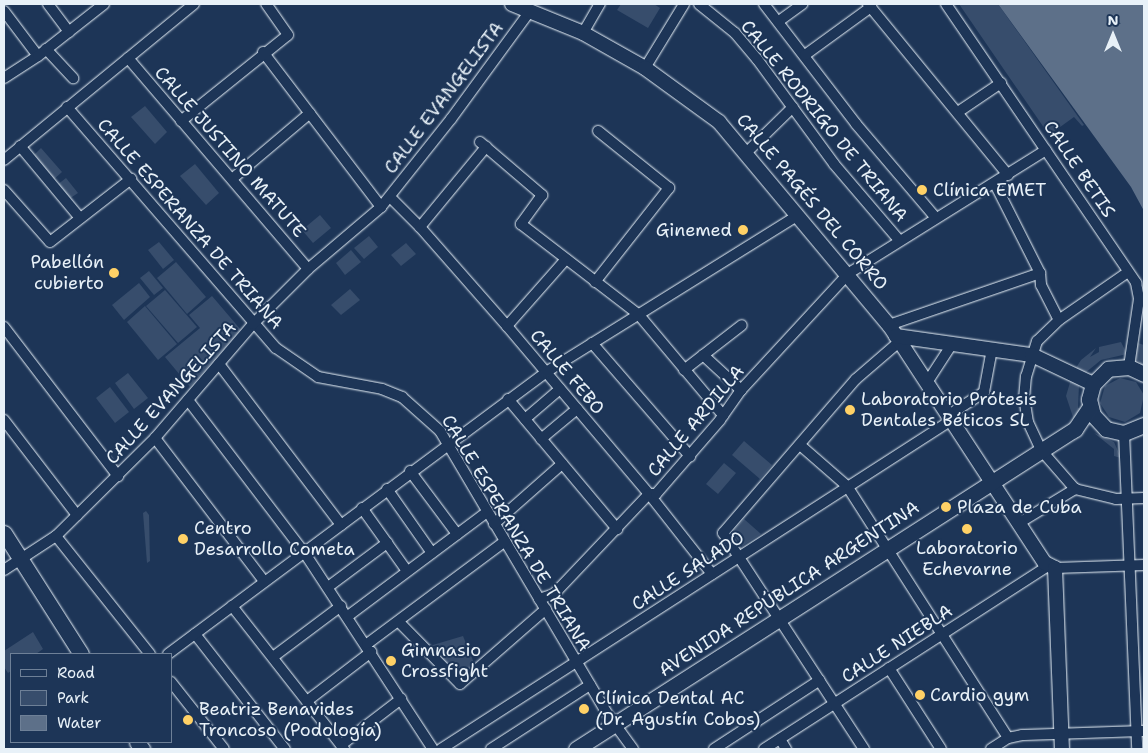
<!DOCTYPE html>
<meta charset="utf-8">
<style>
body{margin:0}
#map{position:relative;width:1148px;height:753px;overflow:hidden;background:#1d3557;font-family:"Shantell Sans",sans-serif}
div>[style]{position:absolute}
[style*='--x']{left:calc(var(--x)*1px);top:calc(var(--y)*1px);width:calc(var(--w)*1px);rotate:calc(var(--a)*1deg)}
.green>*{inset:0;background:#374d6c}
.water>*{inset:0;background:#5d7089}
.roads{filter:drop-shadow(0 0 1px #e8f1f8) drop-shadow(0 0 1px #e8f1f8)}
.street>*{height:10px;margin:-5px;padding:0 5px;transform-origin:5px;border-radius:5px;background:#1d3557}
.secondary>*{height:14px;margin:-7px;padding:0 7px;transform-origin:7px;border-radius:7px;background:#1d3557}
.primary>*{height:15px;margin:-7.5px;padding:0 7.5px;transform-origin:7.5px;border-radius:7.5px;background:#1d3557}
.dots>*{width:14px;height:14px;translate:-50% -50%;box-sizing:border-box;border:2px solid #1d3557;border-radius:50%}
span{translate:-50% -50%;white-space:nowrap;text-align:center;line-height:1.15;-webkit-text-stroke:4px #1d3557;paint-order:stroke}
.street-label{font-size:18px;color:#e8f1f8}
.poi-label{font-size:18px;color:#e8f1f8}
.left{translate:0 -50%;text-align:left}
.right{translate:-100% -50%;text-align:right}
.frame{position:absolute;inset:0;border:5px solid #e8f1f8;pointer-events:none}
.legend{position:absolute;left:10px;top:653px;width:162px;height:90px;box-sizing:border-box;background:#1d3557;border:1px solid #6e8097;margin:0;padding:6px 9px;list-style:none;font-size:15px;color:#e8f1f8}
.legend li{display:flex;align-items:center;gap:10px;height:25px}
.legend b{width:25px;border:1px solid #6e8097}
.north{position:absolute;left:1088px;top:10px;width:50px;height:50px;-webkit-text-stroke:4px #1d3557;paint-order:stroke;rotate:0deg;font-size:14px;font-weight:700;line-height:20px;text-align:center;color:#e8f1f8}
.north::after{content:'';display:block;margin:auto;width:18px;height:22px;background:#e8f1f8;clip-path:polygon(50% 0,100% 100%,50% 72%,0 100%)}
</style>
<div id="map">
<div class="green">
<div style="clip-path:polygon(621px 4px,654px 4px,660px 8px,648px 28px,617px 10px)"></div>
<div style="clip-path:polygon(959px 4px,998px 4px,1084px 125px,1082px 126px,1074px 117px,1049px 135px)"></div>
<div style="clip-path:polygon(145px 106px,167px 132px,155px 144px,131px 117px)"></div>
<div style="clip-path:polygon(41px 148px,62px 172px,53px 180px,32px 157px)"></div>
<div style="clip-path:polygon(195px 164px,219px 193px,206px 205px,180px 176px)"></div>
<div style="clip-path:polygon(66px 178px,78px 193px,69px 199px,57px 185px)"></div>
<div style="clip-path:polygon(320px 215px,331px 228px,313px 243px,302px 230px)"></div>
<div style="clip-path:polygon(369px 236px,378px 247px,364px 259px,354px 248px)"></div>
<div style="clip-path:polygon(159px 242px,174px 260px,163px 269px,148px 250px)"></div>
<div style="clip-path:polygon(406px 243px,416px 254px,401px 266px,391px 255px)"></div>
<div style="clip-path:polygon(351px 250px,361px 262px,345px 275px,336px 263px)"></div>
<div style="clip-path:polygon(176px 262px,206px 297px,187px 314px,157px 278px)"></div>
<div style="clip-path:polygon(149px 271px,163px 288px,154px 295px,140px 278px)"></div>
<div style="clip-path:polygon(139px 283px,150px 297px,124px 320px,112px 305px)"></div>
<div style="clip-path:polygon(350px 289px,360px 300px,341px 315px,331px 305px)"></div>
<div style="clip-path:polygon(165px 290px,197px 327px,178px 343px,146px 306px)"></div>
<div style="clip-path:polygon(212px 296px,241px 330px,190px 387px,165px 357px,200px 328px,189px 315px)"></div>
<div style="clip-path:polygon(145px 306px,177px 344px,158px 360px,127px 322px)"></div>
<div style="clip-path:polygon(1121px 342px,1127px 354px,1101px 360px,1085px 373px,1074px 371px,1081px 360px,1096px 348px,1090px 357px,1099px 352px,1099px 347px)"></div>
<div style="clip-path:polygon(1135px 342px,1144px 345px,1144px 366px,1133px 357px)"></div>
<div style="clip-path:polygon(128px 373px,148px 398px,134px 409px,115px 383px)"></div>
<div style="clip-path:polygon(1120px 378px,1136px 382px,1144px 395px,1140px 413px,1125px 422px,1109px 417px,1100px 403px,1105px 386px)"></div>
<div style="clip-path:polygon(1071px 379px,1079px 385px,1078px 408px,1082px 408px,1074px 420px,1066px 396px)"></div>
<div style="clip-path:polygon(110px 387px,129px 412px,115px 423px,96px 398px)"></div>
<div style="clip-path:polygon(1094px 433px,1114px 442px,1121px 458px,1114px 456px,1114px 449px)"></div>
<div style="clip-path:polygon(744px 441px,772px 465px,760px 479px,732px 455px)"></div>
<div style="clip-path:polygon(724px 463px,736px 473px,718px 494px,706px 484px)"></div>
<div style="clip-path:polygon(146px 511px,149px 515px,150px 561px,147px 563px,143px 513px)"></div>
<div style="clip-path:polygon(744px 519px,761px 534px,742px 546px,732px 532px)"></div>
<div style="clip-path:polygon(33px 632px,43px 649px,36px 654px,11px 654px,11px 671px,8px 673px,4px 667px,4px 651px)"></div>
<div style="clip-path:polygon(463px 636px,476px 668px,459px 678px,426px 647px)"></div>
</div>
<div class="water">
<div style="clip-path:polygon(998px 4px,1144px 4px,1144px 211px,1131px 187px)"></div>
</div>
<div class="roads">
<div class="street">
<div style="--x:48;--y:4;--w:35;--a:53"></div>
<div style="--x:699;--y:4;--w:46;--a:38.9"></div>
<div style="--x:735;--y:33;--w:34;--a:50"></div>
<div style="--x:757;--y:59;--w:130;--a:53.7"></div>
<div style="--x:834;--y:164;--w:100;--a:49.5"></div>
<div style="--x:764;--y:4;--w:151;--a:52.5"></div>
<div style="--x:856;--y:124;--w:123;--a:49.6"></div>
<div style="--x:868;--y:4;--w:221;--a:50.7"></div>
<div style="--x:946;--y:4;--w:338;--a:55.7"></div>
<div style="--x:1136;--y:283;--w:16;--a:79"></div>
<div style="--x:1139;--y:299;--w:69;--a:98.4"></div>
<div style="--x:4;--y:11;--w:56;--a:52.9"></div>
<div style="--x:779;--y:21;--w:29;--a:-36"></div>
<div style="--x:583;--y:33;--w:34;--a:-60"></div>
<div style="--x:46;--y:49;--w:40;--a:47"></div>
<div style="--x:263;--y:52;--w:195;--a:52.7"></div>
<div style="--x:805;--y:55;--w:82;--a:-36"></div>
<div style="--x:128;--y:58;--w:277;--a:49.5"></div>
<div style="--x:645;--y:68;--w:75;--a:-58.6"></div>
<div style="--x:4;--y:78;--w:40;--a:-32.9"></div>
<div style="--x:38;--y:56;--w:84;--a:-38.2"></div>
<div style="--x:67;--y:107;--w:319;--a:49.1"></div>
<div style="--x:276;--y:348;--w:51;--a:34.6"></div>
<div style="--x:318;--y:377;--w:65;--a:10.6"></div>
<div style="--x:382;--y:389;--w:22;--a:22"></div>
<div style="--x:402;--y:397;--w:51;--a:41.8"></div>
<div style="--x:440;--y:431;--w:326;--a:59.4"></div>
<div style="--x:606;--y:712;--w:46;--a:53.9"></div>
<div style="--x:958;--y:112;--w:52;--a:-34"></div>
<div style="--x:181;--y:121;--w:137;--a:-38.8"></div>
<div style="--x:288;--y:35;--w:38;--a:-125"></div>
<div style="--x:480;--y:142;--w:82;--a:40.5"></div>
<div style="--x:542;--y:195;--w:36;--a:126"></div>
<div style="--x:521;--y:224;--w:149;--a:37.6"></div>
<div style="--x:639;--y:315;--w:131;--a:50"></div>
<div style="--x:20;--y:146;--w:94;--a:50.2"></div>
<div style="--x:747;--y:152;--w:64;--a:-44.4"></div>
<div style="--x:4;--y:160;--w:246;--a:-39.4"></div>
<div style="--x:232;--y:179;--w:102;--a:-40.2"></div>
<div style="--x:995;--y:184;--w:100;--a:63.2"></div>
<div style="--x:1040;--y:273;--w:12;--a:85"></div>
<div style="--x:1041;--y:285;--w:39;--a:63"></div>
<div style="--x:4;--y:190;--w:69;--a:48.5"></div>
<div style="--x:50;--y:242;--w:103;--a:-37.9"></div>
<div style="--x:390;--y:197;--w:42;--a:45"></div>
<div style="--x:420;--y:227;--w:132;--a:48.7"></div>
<div style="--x:507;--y:326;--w:220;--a:49.8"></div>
<div style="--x:649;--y:494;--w:102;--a:51.8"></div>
<div style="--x:420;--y:227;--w:104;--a:-50.5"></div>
<div style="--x:1128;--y:272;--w:84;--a:145.2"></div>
<div style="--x:1059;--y:320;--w:30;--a:136"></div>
<div style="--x:1037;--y:341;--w:37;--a:107"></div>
<div style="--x:1026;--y:376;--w:21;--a:95"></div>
<div style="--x:1024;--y:397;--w:25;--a:81"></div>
<div style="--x:1028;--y:422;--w:31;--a:65"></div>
<div style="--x:1041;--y:450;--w:52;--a:48.9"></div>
<div style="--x:1075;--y:489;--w:42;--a:13.7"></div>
<div style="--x:1116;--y:499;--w:28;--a:-2"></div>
<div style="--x:595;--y:282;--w:120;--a:-51.8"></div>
<div style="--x:669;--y:188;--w:91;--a:-141.2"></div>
<div style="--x:889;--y:325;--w:160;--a:-19"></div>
<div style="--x:507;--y:326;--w:89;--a:-48.6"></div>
<div style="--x:4;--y:327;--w:188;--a:52.6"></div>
<div style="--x:592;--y:343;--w:150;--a:49.1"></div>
<div style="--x:703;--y:355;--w:52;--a:42.6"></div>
<div style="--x:219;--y:364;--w:202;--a:52.8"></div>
<div style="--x:684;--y:370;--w:73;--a:-37.8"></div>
<div style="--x:928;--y:381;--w:44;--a:-57"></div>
<div style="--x:508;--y:399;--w:170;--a:50"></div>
<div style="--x:188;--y:400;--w:191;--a:52.7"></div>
<div style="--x:304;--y:552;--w:235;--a:56.8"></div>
<div style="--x:525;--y:419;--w:46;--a:-40.6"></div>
<div style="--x:4;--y:420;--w:120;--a:52.5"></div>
<div style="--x:1124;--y:433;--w:316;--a:87.6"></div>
<div style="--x:155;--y:438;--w:180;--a:52.7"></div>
<div style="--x:541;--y:439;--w:47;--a:-39.8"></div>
<div style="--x:800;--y:445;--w:62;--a:41.1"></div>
<div style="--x:847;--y:486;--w:299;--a:57.4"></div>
<div style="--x:410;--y:471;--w:79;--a:53.3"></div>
<div style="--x:387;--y:489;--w:78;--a:54.9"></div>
<div style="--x:362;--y:508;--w:77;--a:54.5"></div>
<div style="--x:1019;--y:523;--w:66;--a:-31.3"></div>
<div style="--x:494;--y:524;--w:91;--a:-41.4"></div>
<div style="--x:56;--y:536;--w:151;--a:51.5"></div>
<div style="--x:1055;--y:568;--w:89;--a:-1.9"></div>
<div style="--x:4;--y:570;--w:62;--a:-33.2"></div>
<div style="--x:56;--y:536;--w:139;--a:-44.7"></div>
<div style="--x:155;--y:438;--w:150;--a:-49.3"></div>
<div style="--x:253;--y:324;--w:78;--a:-45"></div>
<div style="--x:308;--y:269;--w:96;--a:-40.3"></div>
<div style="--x:381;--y:207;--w:112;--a:-51.5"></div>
<div style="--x:451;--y:119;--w:134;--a:-53.8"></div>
<div style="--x:328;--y:587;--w:74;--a:-36.7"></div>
<div style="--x:539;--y:599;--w:16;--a:-18"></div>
<div style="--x:554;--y:594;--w:138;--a:-46.5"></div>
<div style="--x:649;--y:494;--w:7;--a:0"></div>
<div style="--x:656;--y:494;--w:98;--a:-49.1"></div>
<div style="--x:720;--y:420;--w:37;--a:-55"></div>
<div style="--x:741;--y:390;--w:159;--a:-47.3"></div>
<div style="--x:849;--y:273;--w:232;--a:-32"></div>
<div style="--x:232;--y:606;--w:182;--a:51.9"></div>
<div style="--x:348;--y:616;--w:174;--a:-36.8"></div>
<div style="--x:399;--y:622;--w:87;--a:45.5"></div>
<div style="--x:460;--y:684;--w:114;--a:-41.1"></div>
<div style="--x:195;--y:634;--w:146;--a:52"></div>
<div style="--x:367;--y:644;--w:172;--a:-36.7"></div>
<div style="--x:168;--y:654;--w:472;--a:-36.7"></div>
<div style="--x:546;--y:372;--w:297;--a:-31.9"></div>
<div style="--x:273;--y:657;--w:85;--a:-36.9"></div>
<div style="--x:889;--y:668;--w:96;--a:57.3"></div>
<div style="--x:171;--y:682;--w:85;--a:51.7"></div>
<div style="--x:307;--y:701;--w:81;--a:-37.4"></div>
<div style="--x:780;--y:739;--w:12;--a:59"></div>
<div style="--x:341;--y:745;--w:76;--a:-37.5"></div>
<div style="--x:441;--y:749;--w:609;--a:-32.8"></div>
<div style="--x:953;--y:419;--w:8;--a:-76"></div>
<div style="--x:955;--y:411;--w:35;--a:-33"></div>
<div style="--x:984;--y:392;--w:44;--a:-79.5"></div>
<div style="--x:491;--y:749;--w:118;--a:-32.9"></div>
<div style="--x:714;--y:749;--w:126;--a:-33.1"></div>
<div style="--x:764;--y:749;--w:338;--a:-32.8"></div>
<div style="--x:864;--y:749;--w:258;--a:-123.1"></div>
<div style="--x:723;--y:533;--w:203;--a:-49.2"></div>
<div style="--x:856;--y:379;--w:58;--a:-40.8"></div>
<div style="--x:991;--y:749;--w:20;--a:-33"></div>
<div style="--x:1008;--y:738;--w:14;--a:-12"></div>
<div style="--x:1022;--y:735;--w:122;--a:-1.9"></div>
</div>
<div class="secondary">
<div style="--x:512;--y:4;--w:77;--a:22.2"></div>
<div style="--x:583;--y:33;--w:71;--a:29.4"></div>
<div style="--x:645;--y:68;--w:92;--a:36.1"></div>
<div style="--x:719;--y:122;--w:265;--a:50.1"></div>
<div style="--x:889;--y:325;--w:285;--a:56.8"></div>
<div style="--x:1045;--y:563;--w:11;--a:27"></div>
<div style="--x:1055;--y:568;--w:181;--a:87.8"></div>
<div style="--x:896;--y:336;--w:137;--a:8"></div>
<div style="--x:1032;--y:355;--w:68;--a:25.4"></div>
</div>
<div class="primary">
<div style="--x:1144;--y:374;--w:17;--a:-155"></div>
<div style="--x:1129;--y:367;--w:21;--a:175"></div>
<div style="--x:1108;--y:369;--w:21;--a:135"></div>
<div style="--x:1093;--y:384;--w:16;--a:105"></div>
<div style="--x:1089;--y:399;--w:16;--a:76"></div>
<div style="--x:1093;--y:415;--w:19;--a:47"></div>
<div style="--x:1106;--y:429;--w:18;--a:13"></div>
<div style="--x:1124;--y:433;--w:22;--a:-22"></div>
<div style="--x:4;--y:533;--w:143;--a:57.5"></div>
<div style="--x:137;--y:742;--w:9;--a:54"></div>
<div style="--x:576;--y:749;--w:593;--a:-32.67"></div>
<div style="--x:1075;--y:429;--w:27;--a:-56"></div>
</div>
</div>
<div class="dots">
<div style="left:922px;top:190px;background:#ffd166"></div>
<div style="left:743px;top:230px;background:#ffd166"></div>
<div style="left:114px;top:273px;background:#ffd166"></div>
<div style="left:850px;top:410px;background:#ffd166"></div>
<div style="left:946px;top:507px;background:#ffd166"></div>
<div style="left:967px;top:529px;background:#ffd166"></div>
<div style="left:183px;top:539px;background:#ffd166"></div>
<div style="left:391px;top:661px;background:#ffd166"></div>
<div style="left:920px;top:695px;background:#ffd166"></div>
<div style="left:584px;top:709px;background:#ffd166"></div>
<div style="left:188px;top:720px;background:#ffd166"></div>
</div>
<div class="street-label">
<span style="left:444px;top:98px;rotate:-53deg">CALLE EVANGELISTA</span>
<span style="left:824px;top:121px;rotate:51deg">CALLE RODRIGO DE TRIANA</span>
<span style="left:230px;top:152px;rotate:49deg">CALLE JUSTINO MATUTE</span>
<span style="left:1079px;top:169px;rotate:56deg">CALLE BETIS</span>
<span style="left:812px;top:202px;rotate:50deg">CALLE PAGÉS DEL CORRO</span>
<span style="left:190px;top:224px;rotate:49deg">CALLE ESPERANZA DE TRIANA</span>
<span style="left:567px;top:372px;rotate:50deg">CALLE FEBO</span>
<span style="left:171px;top:393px;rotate:-48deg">CALLE EVANGELISTA</span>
<span style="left:696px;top:421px;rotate:-50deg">CALLE ARDILLA</span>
<span style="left:516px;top:533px;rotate:59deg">CALLE ESPERANZA DE TRIANA</span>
<span style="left:688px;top:571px;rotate:-33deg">CALLE SALADO</span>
<span style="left:789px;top:589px;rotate:-33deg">AVENIDA REPÚBLICA ARGENTINA</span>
<span style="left:897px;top:644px;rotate:-33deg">CALLE NIEBLA</span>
</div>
<div class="poi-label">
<span class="left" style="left:933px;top:190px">Clínica EMET</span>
<span class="right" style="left:732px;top:230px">Ginemed</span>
<span class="right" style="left:104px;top:273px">Pabellón<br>cubierto</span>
<span class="left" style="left:861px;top:410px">Laboratorio Prótesis<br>Dentales Béticos SL</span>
<span class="left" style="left:957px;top:507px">Plaza de Cuba</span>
<span class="left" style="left:194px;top:539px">Centro<br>Desarrollo Cometa</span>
<span style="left:967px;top:559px">Laboratorio<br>Echevarne</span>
<span class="left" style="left:401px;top:661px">Gimnasio<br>Crossfight</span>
<span class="left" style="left:930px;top:695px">Cardio gym</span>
<span class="left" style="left:595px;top:709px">Clínica Dental AC<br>(Dr. Agustín Cobos)</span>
<span class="left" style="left:199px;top:720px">Beatriz Benavides<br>Troncoso (Podología)</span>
</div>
<div class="frame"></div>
<ul class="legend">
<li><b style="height:6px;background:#1d3557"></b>Road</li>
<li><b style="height:14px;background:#374d6c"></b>Park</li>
<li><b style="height:14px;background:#5d7089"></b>Water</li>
</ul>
<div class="north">N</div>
</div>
